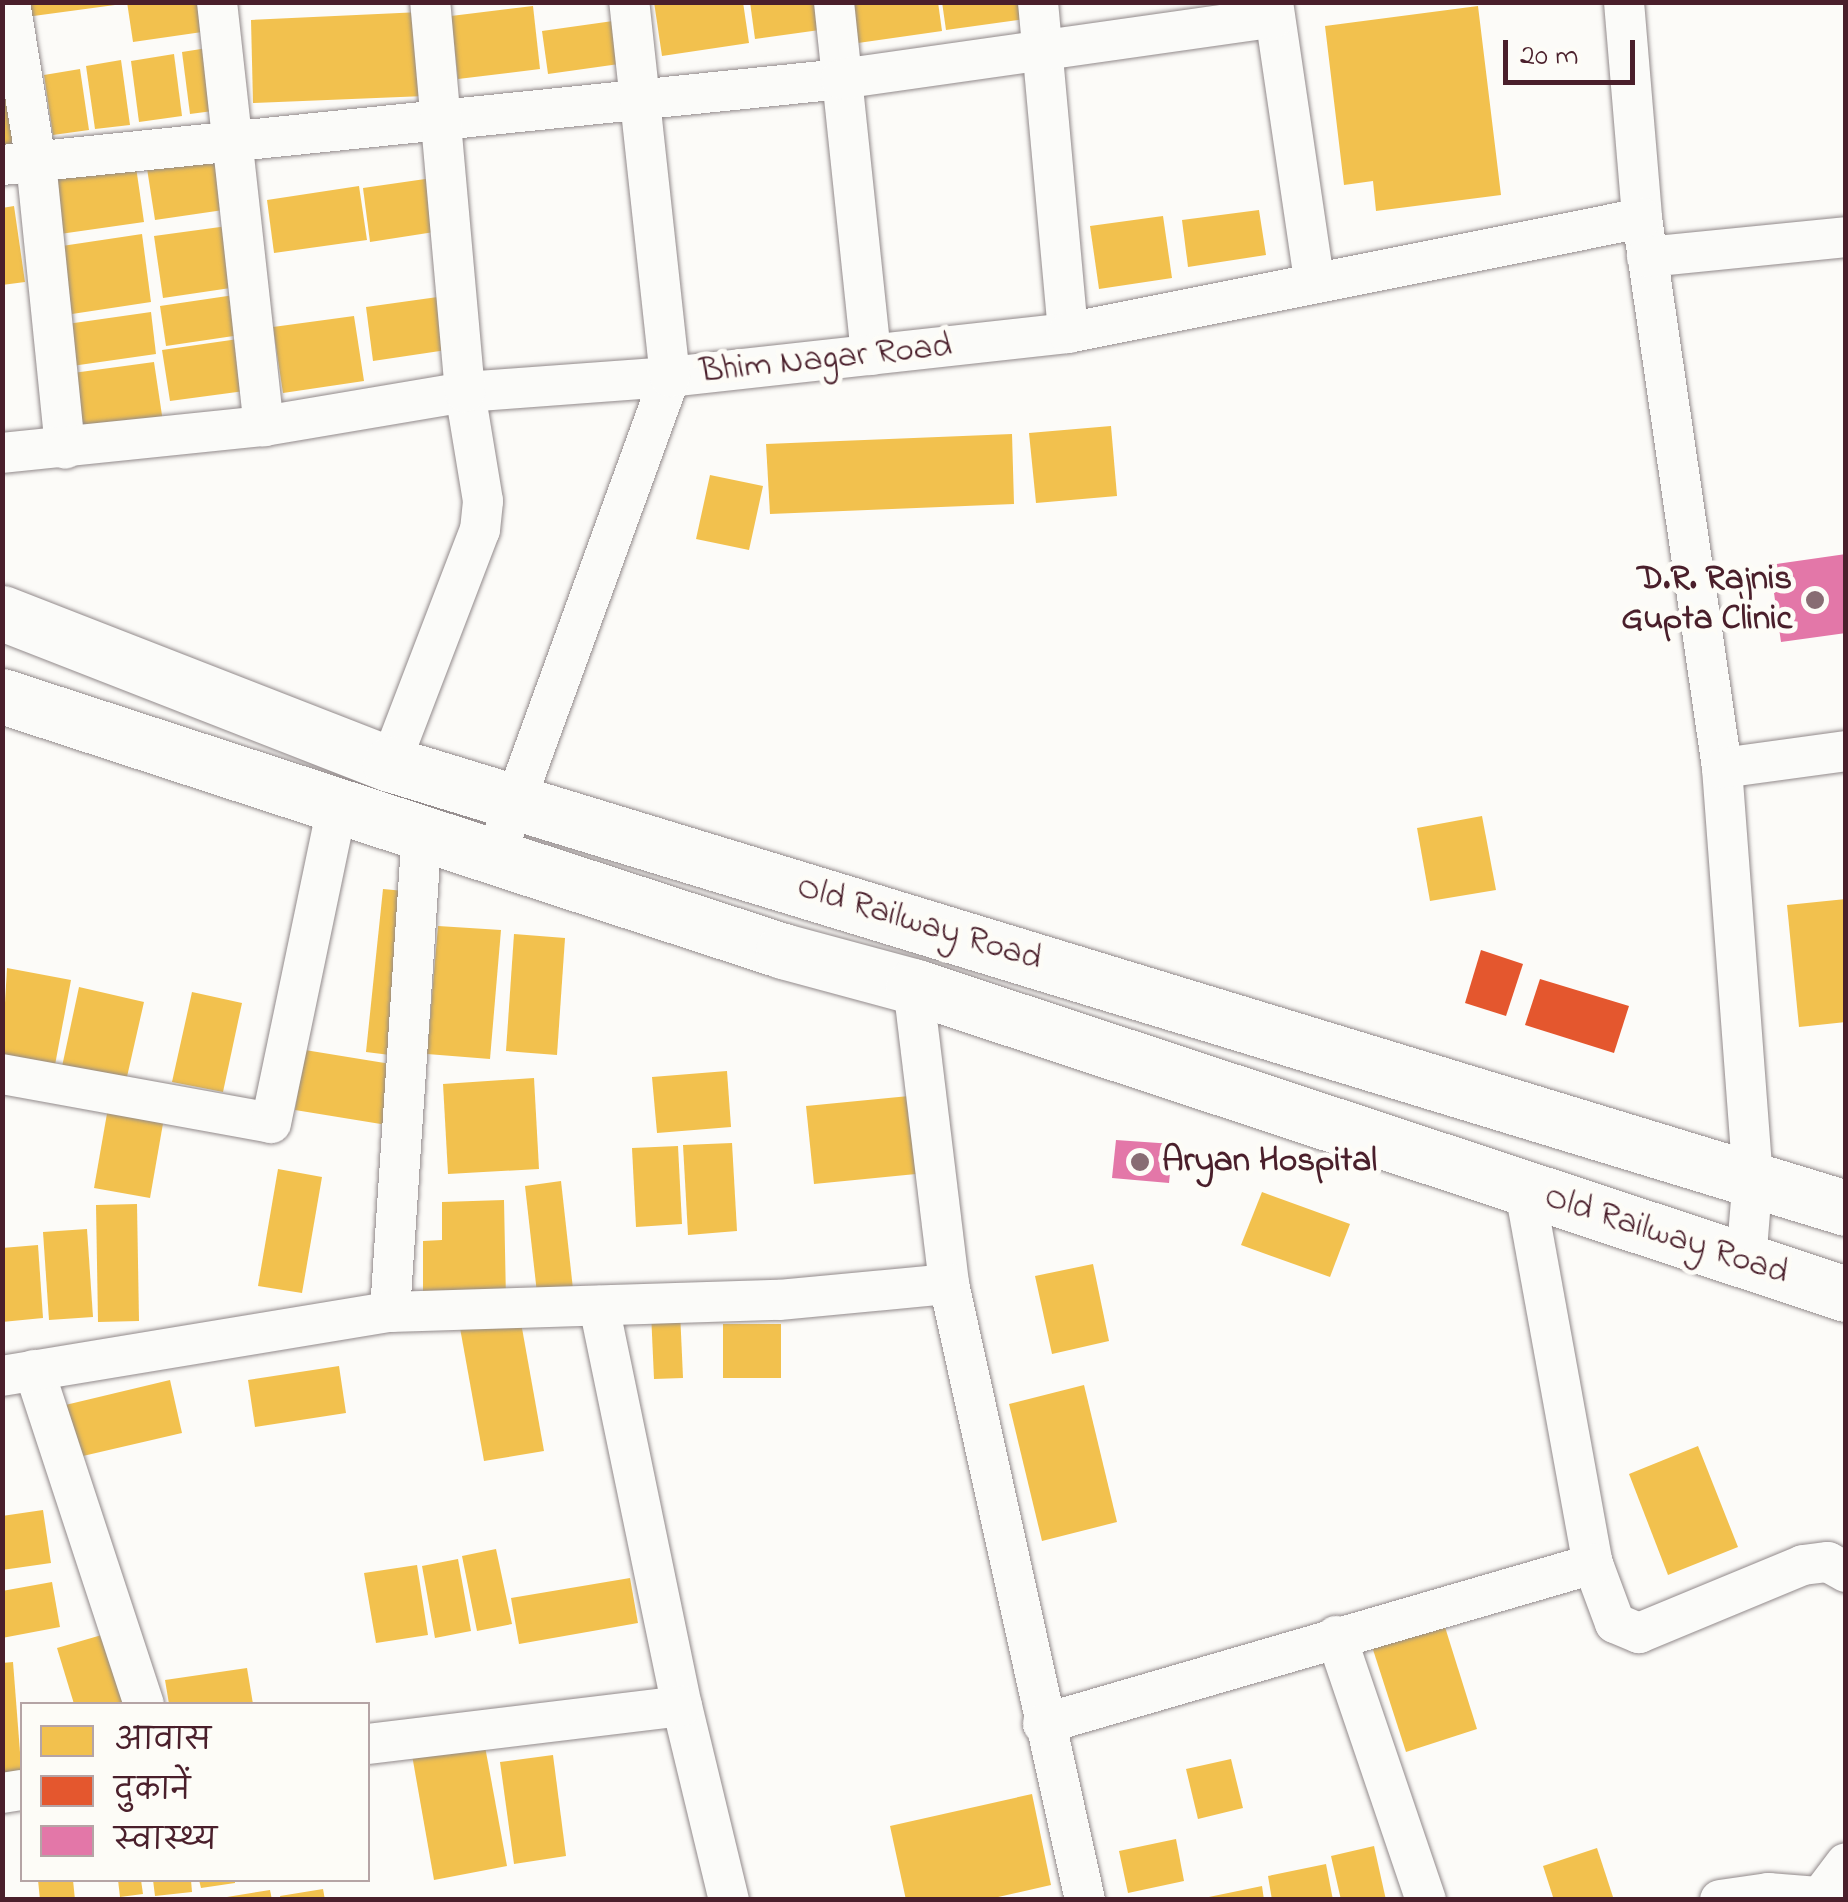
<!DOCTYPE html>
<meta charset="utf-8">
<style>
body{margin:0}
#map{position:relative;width:1848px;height:1902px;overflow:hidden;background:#fcfbf8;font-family:"Indie Flower","Playpen Sans Deva",sans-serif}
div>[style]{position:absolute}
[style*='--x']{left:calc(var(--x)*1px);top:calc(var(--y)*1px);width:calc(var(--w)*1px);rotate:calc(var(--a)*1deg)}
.homes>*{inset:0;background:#f2c14e}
.shops>*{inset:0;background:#e4572e}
.health>*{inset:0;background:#e377a8}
.roads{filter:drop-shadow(0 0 2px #928a8b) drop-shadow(0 0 2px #928a8b)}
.street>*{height:40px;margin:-20px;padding:0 20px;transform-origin:20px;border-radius:20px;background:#fbfbf9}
.secondary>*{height:55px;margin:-27.5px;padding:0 27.5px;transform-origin:27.5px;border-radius:27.5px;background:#fbfbf9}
.dots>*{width:28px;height:28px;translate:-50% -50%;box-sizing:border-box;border:5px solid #fdfcf7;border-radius:50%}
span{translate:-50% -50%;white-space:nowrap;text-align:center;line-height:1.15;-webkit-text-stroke:10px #fdfcf7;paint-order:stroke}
.street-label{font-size:35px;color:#4a1f2b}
.poi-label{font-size:35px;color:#4a1f2b;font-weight:700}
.right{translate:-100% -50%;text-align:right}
.left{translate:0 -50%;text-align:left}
.frame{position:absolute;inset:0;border:5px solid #4a1f2b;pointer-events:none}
.legend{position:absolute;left:20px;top:1702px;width:350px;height:180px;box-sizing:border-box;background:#fdfcf7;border:2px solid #b5a4a5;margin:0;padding:12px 18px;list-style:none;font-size:30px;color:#4a1f2b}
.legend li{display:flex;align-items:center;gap:20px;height:50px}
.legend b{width:50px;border:2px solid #b5a4a5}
.scale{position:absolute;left:1503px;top:40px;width:132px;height:45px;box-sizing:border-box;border:5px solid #4a1f2b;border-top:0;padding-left:12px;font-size:30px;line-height:35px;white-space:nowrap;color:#4a1f2b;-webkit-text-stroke:8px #fdfcf7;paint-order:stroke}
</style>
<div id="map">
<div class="homes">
<div style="clip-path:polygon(24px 2px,115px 2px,115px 5px,26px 17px)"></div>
<div style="clip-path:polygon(127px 2px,212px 2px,216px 30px,133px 42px)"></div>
<div style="clip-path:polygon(654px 2px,743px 2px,749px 43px,662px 56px)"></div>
<div style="clip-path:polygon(750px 2px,830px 2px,834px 28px,755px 39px)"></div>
<div style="clip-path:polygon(852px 2px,938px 2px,942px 31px,858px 43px)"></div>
<div style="clip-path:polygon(942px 2px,1031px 2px,1033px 18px,946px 30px)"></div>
<div style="clip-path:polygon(533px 6px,540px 69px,458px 79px,451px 16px)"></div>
<div style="clip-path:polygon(1478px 6px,1501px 195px,1376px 211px,1373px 181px,1344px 185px,1325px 26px)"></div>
<div style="clip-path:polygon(421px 12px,425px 96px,253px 103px,251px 20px)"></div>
<div style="clip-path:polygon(613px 21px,619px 64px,548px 74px,542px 31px)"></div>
<div style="clip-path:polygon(220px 46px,228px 109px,190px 114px,182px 52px)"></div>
<div style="clip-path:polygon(174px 54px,182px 116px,139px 122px,131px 61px)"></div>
<div style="clip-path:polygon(121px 60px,130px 125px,95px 129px,86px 66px)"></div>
<div style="clip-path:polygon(80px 69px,89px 130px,53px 135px,44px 75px)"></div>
<div style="clip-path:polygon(2px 77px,19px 143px,2px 145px)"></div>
<div style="clip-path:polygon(228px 150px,237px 208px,155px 220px,146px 162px)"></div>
<div style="clip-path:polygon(136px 167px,144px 222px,60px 234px,53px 180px)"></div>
<div style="clip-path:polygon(439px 177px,447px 230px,370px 242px,363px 188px)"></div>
<div style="clip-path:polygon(359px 186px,367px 240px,274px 253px,267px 200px)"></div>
<div style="clip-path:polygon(14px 206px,25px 282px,2px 285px,2px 208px)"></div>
<div style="clip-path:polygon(1259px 210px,1266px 255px,1188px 267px,1182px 220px)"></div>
<div style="clip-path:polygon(1163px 216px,1172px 278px,1099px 289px,1090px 226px)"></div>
<div style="clip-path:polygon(235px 225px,244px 286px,163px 298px,154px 236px)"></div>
<div style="clip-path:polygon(142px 234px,151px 302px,72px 314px,62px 246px)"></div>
<div style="clip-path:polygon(241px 294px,247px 334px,166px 346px,160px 306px)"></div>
<div style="clip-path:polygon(452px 295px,460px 348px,373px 361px,366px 307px)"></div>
<div style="clip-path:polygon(151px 312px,156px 354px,72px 366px,67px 324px)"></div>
<div style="clip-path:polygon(354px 316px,364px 381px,283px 393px,273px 327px)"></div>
<div style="clip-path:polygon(245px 338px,252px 390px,170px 401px,162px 350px)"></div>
<div style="clip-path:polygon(154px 362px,163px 422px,81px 433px,73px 373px)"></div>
<div style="clip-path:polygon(1111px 426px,1117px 496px,1036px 503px,1029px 433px)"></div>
<div style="clip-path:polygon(1012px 434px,1014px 504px,770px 514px,766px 444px)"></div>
<div style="clip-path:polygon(710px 475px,763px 486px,749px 550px,696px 539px)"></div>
<div style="clip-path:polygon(1482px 816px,1496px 890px,1430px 901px,1417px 828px)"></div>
<div style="clip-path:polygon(383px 889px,415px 892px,398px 1056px,366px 1052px)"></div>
<div style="clip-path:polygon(1846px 899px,1846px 1022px,1799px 1027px,1787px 905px)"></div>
<div style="clip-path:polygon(438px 926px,501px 930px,490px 1059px,427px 1054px)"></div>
<div style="clip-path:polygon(514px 934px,565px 938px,557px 1055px,506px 1051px)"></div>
<div style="clip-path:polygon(7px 968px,71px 980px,55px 1065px,2px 1055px)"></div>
<div style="clip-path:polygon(79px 987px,144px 1002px,124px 1090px,60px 1076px)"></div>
<div style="clip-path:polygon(192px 992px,242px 1003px,223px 1092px,172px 1082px)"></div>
<div style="clip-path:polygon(305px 1050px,403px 1066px,393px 1126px,295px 1110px)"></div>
<div style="clip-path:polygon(727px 1071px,731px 1127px,657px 1133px,652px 1077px)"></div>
<div style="clip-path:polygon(534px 1078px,539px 1169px,448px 1174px,443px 1084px)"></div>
<div style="clip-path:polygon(909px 1096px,916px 1174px,814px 1184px,806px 1106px)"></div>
<div style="clip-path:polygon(109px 1102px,165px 1112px,150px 1198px,94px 1188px)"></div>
<div style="clip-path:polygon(732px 1143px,737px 1231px,688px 1235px,683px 1145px)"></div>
<div style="clip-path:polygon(678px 1146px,682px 1224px,636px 1227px,632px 1148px)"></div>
<div style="clip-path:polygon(278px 1169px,322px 1177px,302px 1293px,258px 1286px)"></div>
<div style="clip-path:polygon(561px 1181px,574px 1298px,538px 1302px,525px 1186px)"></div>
<div style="clip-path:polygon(1262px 1192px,1350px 1224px,1330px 1277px,1241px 1245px)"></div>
<div style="clip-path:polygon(504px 1200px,506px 1300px,423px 1302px,423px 1241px,442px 1240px,442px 1202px)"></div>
<div style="clip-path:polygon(137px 1204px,139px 1321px,98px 1322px,96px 1205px)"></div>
<div style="clip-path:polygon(87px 1229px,93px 1317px,49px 1320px,43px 1232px)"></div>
<div style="clip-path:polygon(38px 1245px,43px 1318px,2px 1322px,2px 1248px)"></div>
<div style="clip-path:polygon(1093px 1264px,1109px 1341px,1052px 1354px,1035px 1276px)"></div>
<div style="clip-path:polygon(680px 1311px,683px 1378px,654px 1379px,651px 1312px)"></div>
<div style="clip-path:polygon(520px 1317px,544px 1451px,484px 1461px,460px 1328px)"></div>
<div style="clip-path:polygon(723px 1324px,781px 1324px,781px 1378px,723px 1378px)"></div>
<div style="clip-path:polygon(339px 1366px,346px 1413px,255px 1427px,248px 1380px)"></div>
<div style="clip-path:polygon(170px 1380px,182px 1433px,70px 1459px,57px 1407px)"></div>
<div style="clip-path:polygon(1084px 1385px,1117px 1522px,1042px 1541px,1009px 1404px)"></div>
<div style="clip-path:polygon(1698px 1446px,1738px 1547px,1668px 1575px,1629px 1474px)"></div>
<div style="clip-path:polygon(43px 1510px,51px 1563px,2px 1570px,2px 1516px)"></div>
<div style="clip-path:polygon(496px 1549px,512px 1624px,477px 1631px,462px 1556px)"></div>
<div style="clip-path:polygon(458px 1559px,471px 1631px,435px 1638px,422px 1566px)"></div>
<div style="clip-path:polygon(417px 1565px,428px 1635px,376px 1643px,364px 1573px)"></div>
<div style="clip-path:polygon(630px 1578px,638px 1623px,519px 1644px,511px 1598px)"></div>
<div style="clip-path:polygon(52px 1582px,60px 1627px,2px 1638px,2px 1591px)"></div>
<div style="clip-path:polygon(1439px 1608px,1477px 1729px,1406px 1752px,1367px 1631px)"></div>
<div style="clip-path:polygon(112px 1632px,134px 1704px,74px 1704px,57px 1648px)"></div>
<div style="clip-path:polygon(13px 1662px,22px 1778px,2px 1780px,2px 1663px)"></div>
<div style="clip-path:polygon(247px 1668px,253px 1704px,169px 1704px,165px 1680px)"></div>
<div style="clip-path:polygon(484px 1741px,507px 1866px,434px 1880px,412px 1755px)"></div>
<div style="clip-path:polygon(553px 1755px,566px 1856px,514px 1864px,500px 1762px)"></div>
<div style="clip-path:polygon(1231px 1759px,1243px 1808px,1198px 1819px,1186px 1769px)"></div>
<div style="clip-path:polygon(1032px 1794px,1051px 1885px,985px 1900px,906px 1900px,890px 1826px)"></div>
<div style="clip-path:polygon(1176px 1839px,1184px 1881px,1128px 1893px,1119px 1851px)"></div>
<div style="clip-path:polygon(1374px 1846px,1386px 1900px,1341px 1900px,1331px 1856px)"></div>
<div style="clip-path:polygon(1597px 1848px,1613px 1897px,1554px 1900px,1543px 1866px)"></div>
<div style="clip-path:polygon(1326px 1864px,1333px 1900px,1272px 1900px,1268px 1876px)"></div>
<div style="clip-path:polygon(38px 1880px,73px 1880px,75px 1900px,40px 1900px)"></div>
<div style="clip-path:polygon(118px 1880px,141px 1880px,143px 1894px,120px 1897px)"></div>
<div style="clip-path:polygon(153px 1880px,191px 1880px,192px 1892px,155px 1896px)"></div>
<div style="clip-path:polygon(199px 1880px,235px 1880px,235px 1883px,201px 1888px)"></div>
<div style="clip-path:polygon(1262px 1886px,1264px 1900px,1204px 1900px,1204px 1898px)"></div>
<div style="clip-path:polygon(323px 1889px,325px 1900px,281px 1900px,280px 1896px)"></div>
<div style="clip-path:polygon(270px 1890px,272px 1900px,227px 1900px,227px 1897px)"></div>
</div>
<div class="shops">
<div style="clip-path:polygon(1481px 950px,1523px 964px,1506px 1016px,1465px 1003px)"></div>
<div style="clip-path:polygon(1540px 979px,1629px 1006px,1614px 1053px,1525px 1025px)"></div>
</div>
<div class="health">
<div style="clip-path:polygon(1846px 554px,1846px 633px,1781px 642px,1770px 565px)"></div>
<div style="clip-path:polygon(1116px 1140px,1173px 1144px,1169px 1183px,1112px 1178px)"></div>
</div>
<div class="roads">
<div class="street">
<div style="--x:10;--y:2;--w:162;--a:80.8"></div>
<div style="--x:36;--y:162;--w:288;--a:84.2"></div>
<div style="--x:217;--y:2;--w:427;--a:83.7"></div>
<div style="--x:834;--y:2;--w:355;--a:84"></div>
<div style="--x:1038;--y:2;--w:332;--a:84.8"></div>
<div style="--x:1273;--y:2;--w:280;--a:81.6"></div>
<div style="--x:1624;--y:2;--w:217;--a:85.2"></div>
<div style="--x:1642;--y:218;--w:556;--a:81.72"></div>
<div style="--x:1722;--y:768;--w:409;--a:85.7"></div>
<div style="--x:1753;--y:1176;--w:86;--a:94.7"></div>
<div style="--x:2;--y:165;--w:843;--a:-5.85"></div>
<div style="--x:841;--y:79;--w:438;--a:-8.1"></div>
<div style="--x:1647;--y:257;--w:200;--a:-5.7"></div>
<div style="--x:2;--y:453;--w:263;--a:-5.9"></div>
<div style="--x:264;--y:426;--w:204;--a:-9.6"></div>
<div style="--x:465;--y:392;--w:206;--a:-4.2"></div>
<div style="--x:670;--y:377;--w:400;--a:-6.3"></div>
<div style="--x:1068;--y:333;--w:585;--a:-11.33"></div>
<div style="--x:390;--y:764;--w:251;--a:-69"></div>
<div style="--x:480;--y:530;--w:29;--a:-84"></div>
<div style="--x:483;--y:501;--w:110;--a:-99.4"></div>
<div style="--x:465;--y:392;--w:392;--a:-95.1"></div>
<div style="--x:1722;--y:768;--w:125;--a:-7.8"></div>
<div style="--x:495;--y:857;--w:511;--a:-69.97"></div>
<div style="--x:670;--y:377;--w:377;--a:-96.2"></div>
<div style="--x:913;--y:986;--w:300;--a:83.1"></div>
<div style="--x:949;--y:1284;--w:631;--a:77.55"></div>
<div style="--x:2;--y:1074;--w:273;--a:10.3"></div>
<div style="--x:271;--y:1123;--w:324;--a:-78.2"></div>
<div style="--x:1525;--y:1191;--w:379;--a:79.7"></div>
<div style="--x:1593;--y:1564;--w:63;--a:69.6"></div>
<div style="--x:1615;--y:1623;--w:26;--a:23"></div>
<div style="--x:1639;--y:1633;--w:178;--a:-22.5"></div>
<div style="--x:1803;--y:1565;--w:25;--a:-7"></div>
<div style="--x:1828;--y:1562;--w:21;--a:29"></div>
<div style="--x:599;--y:1306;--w:409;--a:78.3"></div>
<div style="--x:682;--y:1706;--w:200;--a:76.4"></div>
<div style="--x:390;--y:1312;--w:480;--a:-86.2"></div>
<div style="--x:34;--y:1370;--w:352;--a:71.8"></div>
<div style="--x:2;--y:1376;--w:393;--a:-9.4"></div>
<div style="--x:390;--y:1312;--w:389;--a:-1.8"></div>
<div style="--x:779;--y:1300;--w:171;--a:-5.4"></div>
<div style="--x:1336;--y:1636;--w:279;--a:71.2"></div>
<div style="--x:1043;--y:1724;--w:573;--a:-16.22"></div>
<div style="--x:368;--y:1744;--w:316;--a:-6.9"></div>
<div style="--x:2;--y:1793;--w:20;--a:-9"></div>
<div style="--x:1720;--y:1900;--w:49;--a:-8.3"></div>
<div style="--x:1768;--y:1893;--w:50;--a:4.6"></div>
<div style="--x:1818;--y:1900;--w:46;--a:-52.9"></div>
</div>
<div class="secondary">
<div style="--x:2;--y:613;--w:416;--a:21.3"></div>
<div style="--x:390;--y:764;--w:1522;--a:16.96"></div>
<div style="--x:2;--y:696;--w:822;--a:18.08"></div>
<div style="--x:783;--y:951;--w:135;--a:15.1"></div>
<div style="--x:913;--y:986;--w:983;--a:18.27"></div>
</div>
</div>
<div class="dots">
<div style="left:1815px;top:600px;background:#886c73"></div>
<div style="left:1140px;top:1162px;background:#886c73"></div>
</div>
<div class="street-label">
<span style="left:826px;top:360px;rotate:-6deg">Bhim Nagar Road</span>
<span style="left:919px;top:924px;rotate:17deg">Old Railway Road</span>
<span style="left:1666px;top:1236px;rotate:18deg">Old Railway Road</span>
</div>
<div class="poi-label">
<span class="right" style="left:1792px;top:600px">D.R. Rajnis<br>Gupta Clinic</span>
<span class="left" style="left:1162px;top:1162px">Aryan Hospital</span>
</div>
<div class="frame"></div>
<ul class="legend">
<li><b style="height:28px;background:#f2c14e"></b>आवास</li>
<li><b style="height:28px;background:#e4572e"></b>दुकानें</li>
<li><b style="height:28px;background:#e377a8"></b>स्वास्थ्य</li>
</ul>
<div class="scale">20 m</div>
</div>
